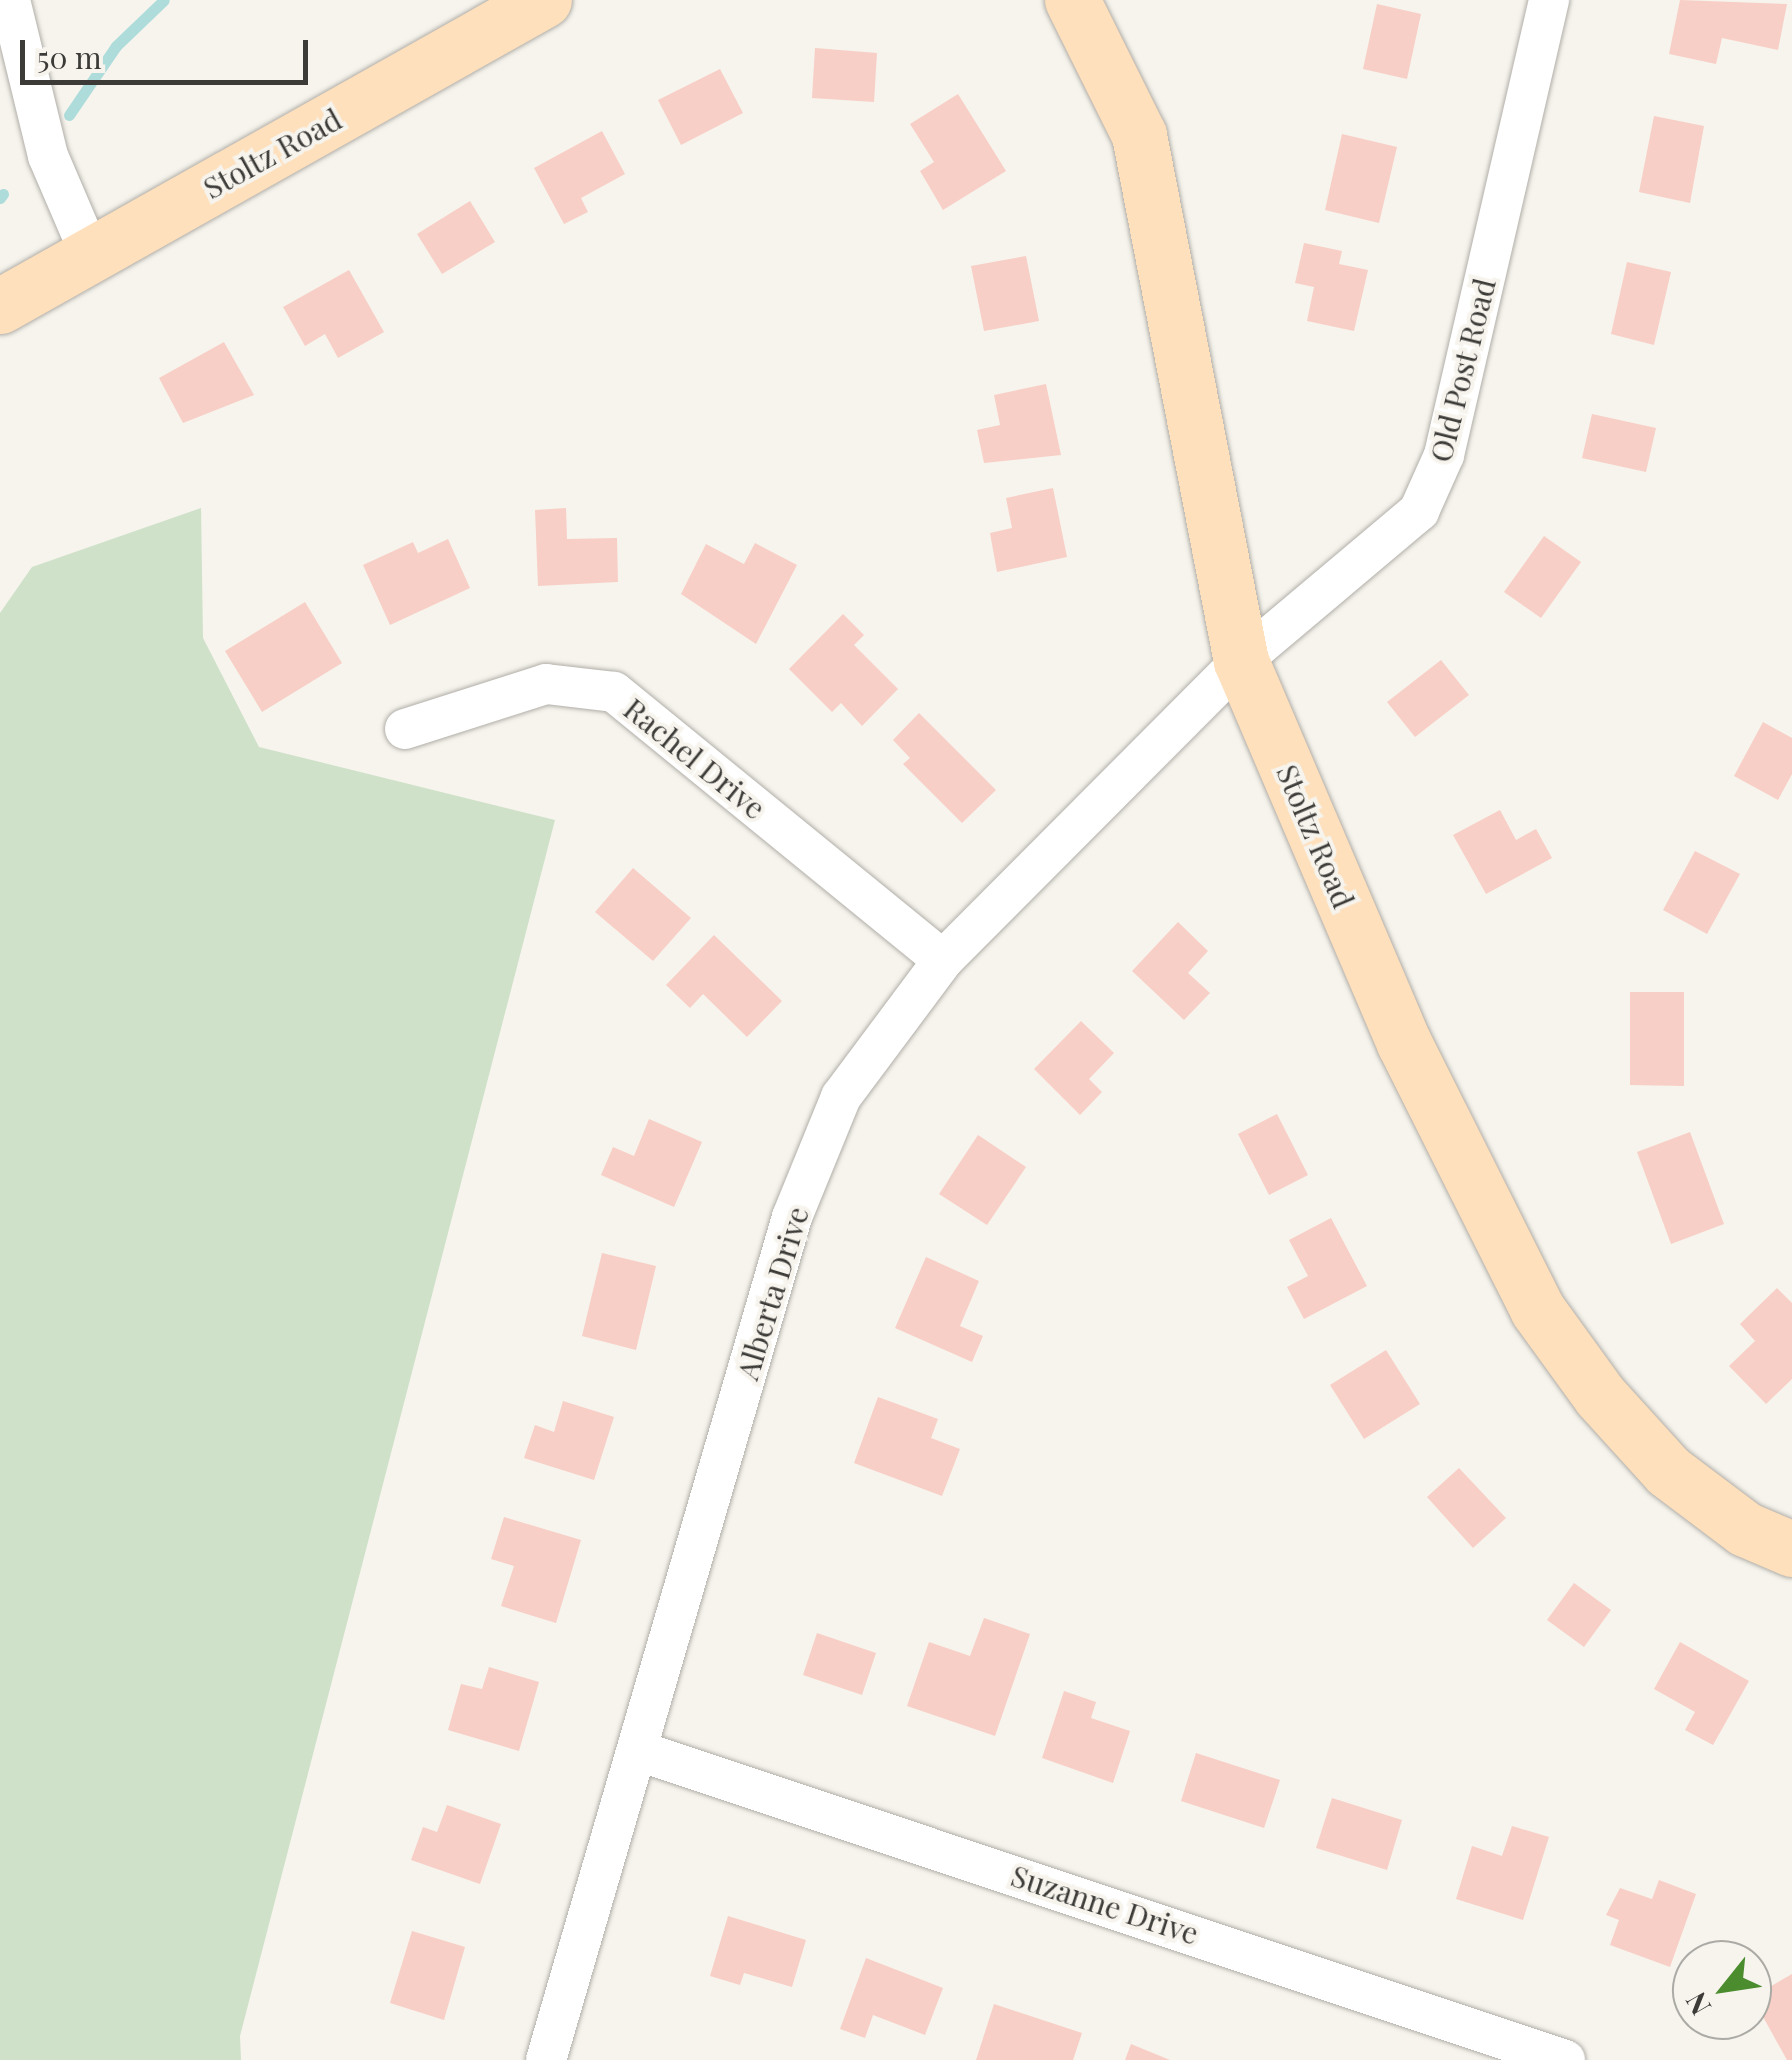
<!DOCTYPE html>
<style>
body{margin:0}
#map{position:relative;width:1792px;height:2060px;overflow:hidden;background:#f6f4ed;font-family:"Playfair Display",serif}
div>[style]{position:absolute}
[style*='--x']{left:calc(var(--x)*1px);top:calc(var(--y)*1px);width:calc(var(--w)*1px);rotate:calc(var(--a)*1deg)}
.green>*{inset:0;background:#cfe1c9}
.stream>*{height:11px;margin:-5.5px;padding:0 5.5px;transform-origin:5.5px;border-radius:5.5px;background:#addcdb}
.building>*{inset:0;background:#f8cfc6}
.roads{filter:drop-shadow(0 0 2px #b1aea8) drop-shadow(0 0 2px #b1aea8)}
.street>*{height:40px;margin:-20px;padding:0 20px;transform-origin:20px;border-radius:20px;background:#fff}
.secondary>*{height:55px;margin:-27.5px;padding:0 27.5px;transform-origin:27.5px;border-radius:27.5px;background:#ffe0bd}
span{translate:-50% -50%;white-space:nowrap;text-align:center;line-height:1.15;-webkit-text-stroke:8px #f6f4ed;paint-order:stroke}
.street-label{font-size:30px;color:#3c3b38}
.north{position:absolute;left:1672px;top:1940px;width:100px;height:100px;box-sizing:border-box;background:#f6f4ed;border:2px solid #acaaa5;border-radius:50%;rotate:240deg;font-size:28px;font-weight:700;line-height:40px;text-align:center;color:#3c3b38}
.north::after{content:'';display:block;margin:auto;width:35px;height:45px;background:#4b8c2f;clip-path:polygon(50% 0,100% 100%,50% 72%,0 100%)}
.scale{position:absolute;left:20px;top:40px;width:288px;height:45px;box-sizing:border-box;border:5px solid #3c3b38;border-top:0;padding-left:12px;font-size:30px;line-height:35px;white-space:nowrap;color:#3c3b38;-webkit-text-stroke:8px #f6f4ed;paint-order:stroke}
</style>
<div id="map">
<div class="green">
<div style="clip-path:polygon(201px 508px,203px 638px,259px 747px,555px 820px,240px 2036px,241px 2060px,0 2060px,0 613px,32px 567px)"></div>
</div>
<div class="stream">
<div style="--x:69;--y:115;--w:83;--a:-55.7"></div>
<div style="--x:116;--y:46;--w:66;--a:-43.8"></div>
<div style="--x:0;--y:198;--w:5;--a:-53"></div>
</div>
<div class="building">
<div style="clip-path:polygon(1680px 0,1787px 4px,1778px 50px,1722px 38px,1716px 64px,1669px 54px)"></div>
<div style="clip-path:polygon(1377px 4px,1421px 14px,1407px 79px,1363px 69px)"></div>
<div style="clip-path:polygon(815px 48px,877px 53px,874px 102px,812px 98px)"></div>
<div style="clip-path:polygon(720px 69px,743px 113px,681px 145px,658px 100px)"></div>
<div style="clip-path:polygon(958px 94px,1006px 171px,943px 210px,920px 171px,934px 162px,910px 124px)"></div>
<div style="clip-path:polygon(1654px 116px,1704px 126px,1690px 203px,1639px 192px)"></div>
<div style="clip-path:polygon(602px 131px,625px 174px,581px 198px,588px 212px,564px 224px,534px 168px)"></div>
<div style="clip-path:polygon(1342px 134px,1397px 147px,1379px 223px,1325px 210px)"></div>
<div style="clip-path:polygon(470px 201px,495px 242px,442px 274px,417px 234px)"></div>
<div style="clip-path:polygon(1304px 243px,1342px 251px,1339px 264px,1368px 270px,1354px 331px,1307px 321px,1314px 287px,1295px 283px)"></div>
<div style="clip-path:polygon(1026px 256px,1039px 321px,984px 331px,971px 266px)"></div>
<div style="clip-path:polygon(1627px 262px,1671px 272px,1654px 345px,1611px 334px)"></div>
<div style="clip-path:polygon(349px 270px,384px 332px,338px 358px,325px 334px,305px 346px,283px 307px)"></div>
<div style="clip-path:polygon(224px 342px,254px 395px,183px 423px,159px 378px)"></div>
<div style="clip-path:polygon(1046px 384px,1061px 455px,984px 463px,977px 430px,1000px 425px,994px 395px)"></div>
<div style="clip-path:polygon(1592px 414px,1656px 428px,1646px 472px,1582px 458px)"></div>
<div style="clip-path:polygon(1053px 488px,1067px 557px,997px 572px,990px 533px,1012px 528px,1006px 498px)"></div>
<div style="clip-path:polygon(566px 508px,567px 539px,617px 538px,618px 582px,538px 586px,535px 510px)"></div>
<div style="clip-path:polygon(1544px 536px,1581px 562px,1541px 618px,1504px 592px)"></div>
<div style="clip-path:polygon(448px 539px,470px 588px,390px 625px,363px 565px,413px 542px,418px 553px)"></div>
<div style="clip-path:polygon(755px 543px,797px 565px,756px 644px,681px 594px,706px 544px,744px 564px)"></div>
<div style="clip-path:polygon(305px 602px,342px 663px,262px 712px,225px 651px)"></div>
<div style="clip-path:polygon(843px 614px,864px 635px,854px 645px,898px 689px,862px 726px,841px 703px,832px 712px,789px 669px)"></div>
<div style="clip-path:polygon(1441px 660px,1469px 695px,1415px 737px,1387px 702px)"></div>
<div style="clip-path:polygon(919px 713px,996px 790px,962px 823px,903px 764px,910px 758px,893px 740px)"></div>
<div style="clip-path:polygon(1763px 722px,1792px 738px,1792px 774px,1778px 800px,1734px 776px)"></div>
<div style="clip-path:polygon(1500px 810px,1516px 840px,1536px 829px,1552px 858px,1486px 894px,1453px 835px)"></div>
<div style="clip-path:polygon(1695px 851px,1740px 874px,1707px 934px,1663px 910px)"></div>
<div style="clip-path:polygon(633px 868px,691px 918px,653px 961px,595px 912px)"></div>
<div style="clip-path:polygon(1178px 922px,1208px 951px,1188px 973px,1210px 993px,1184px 1020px,1132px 971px)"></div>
<div style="clip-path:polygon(714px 935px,782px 1001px,747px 1037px,703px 994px,690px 1008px,666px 985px)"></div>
<div style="clip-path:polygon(1630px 992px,1684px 992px,1684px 1086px,1630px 1085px)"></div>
<div style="clip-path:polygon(1081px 1021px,1114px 1053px,1089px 1079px,1102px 1092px,1080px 1115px,1034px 1069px)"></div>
<div style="clip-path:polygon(1277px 1114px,1308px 1175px,1269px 1195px,1238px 1134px)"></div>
<div style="clip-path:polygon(649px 1119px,702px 1142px,674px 1207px,601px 1175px,613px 1147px,634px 1156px)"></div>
<div style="clip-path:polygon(1690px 1132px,1724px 1224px,1671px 1244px,1637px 1152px)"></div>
<div style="clip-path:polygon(978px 1135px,1026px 1167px,987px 1225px,939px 1194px)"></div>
<div style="clip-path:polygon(1331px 1218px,1367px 1286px,1304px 1319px,1287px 1287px,1308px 1276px,1289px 1240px)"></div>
<div style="clip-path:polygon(602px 1253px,656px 1266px,636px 1350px,582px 1336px)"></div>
<div style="clip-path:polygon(926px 1257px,979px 1281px,960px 1326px,983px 1336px,972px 1362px,895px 1328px)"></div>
<div style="clip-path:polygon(1777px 1288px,1792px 1303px,1792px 1379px,1766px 1404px,1729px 1366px,1755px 1341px,1740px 1324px)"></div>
<div style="clip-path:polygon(1386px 1350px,1420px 1404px,1364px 1439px,1330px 1385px)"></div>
<div style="clip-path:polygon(878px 1397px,938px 1419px,931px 1438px,960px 1449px,942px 1496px,854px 1463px)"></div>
<div style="clip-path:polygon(563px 1401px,614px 1417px,594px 1480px,524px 1458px,535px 1425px,554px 1432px)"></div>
<div style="clip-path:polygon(1459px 1468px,1506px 1518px,1473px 1548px,1427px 1497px)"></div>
<div style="clip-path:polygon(504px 1517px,581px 1540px,556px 1623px,501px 1606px,514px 1566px,491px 1559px)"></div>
<div style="clip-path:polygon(1574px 1583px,1611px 1610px,1584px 1647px,1547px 1620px)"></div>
<div style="clip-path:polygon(984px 1618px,1030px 1634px,995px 1736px,907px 1706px,929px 1642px,970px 1656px)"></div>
<div style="clip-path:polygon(817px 1633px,876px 1653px,862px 1695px,803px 1675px)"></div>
<div style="clip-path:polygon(1680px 1642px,1749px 1681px,1713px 1745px,1685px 1730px,1695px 1712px,1654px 1689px)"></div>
<div style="clip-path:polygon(489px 1667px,539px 1682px,519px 1751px,448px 1730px,461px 1684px,482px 1689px)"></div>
<div style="clip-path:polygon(1064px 1691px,1096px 1702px,1091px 1718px,1130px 1731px,1113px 1783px,1042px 1758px)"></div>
<div style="clip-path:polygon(1196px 1753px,1280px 1780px,1264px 1828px,1181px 1801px)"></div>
<div style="clip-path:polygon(1332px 1798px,1402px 1820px,1387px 1870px,1316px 1848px)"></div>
<div style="clip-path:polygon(447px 1805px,501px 1824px,480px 1884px,411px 1860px,423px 1827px,437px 1832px)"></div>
<div style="clip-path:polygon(1512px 1826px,1549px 1837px,1523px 1920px,1456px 1899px,1472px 1846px,1502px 1856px)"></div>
<div style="clip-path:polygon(1659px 1880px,1696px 1894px,1670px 1967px,1610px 1945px,1619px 1920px,1606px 1915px,1620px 1888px,1652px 1899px)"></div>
<div style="clip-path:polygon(728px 1916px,806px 1940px,792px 1987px,744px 1973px,740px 1985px,710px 1976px)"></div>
<div style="clip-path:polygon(412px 1931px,465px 1947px,444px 2020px,390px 2003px)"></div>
<div style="clip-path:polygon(866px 1958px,943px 1988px,925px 2035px,873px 2015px,865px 2038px,840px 2029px)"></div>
<div style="clip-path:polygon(1792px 1974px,1792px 2060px,1787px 2060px,1752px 1997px)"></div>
<div style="clip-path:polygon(994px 2004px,1082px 2033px,1073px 2060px,976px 2060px)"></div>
<div style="clip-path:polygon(1131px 2044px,1170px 2060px,1125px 2060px)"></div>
</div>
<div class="roads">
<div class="street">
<div style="--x:10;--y:0;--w:161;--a:76.3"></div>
<div style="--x:48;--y:156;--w:107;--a:66.8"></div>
<div style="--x:405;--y:729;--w:148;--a:-17.7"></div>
<div style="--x:546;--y:684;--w:68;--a:6.7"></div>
<div style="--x:614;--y:692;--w:424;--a:39.2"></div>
<div style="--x:642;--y:1752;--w:973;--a:18.45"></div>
<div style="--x:546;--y:2060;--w:878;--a:-73.73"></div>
<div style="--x:792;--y:1217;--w:130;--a:-67.8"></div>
<div style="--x:841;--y:1097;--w:171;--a:-53.3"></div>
<div style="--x:943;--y:960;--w:422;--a:-45.1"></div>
<div style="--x:1241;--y:661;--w:233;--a:-40.1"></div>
<div style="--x:1419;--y:511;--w:61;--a:-65.9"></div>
<div style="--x:1444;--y:455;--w:467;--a:-77"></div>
</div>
<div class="secondary">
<div style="--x:1072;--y:0;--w:151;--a:63.6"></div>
<div style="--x:1139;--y:135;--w:536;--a:79.03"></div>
<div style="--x:1241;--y:661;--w:415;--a:66.9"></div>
<div style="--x:1404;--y:1043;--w:297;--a:63.4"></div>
<div style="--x:1537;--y:1309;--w:107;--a:54.1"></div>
<div style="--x:1600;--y:1396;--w:101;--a:47.8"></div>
<div style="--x:1668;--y:1471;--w:96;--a:37"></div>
<div style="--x:1745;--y:1529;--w:51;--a:23.1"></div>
<div style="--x:0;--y:306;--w:624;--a:-29.36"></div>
</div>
</div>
<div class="street-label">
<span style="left:272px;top:153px;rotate:-29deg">Stoltz Road</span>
<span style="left:1462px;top:370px;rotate:-76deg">Old Post Road</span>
<span style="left:695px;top:758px;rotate:39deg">Rachel Drive</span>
<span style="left:1316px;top:836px;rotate:67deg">Stoltz Road</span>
<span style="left:772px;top:1293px;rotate:-73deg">Alberta Drive</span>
<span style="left:1105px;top:1904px;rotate:18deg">Suzanne Drive</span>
</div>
<div class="north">N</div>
<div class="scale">50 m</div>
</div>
